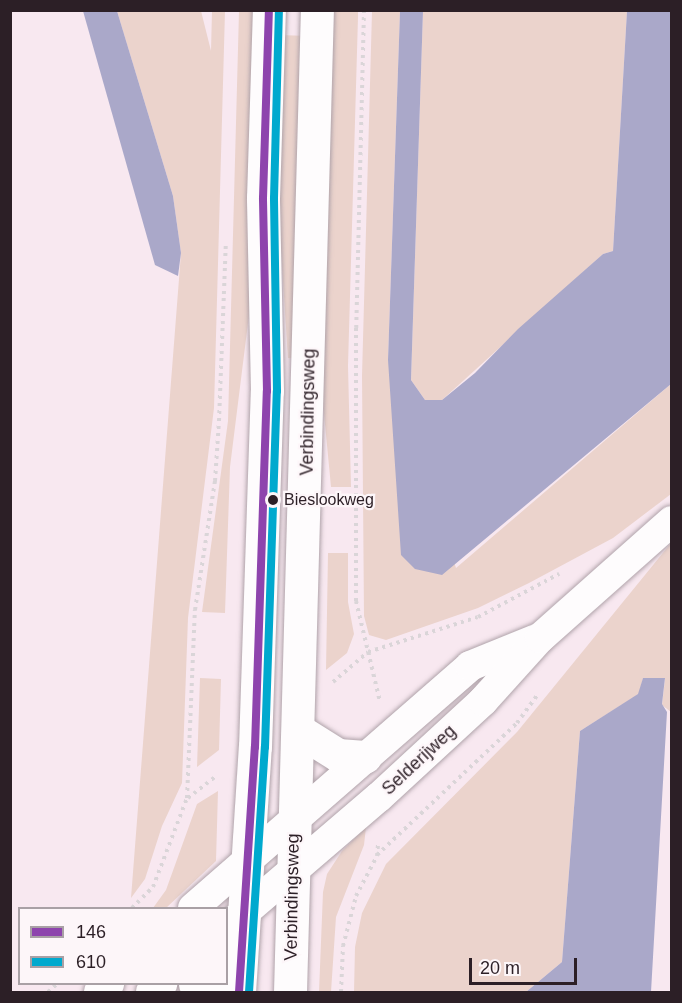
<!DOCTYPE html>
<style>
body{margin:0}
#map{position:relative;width:682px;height:1003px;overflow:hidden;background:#f8e8f0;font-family:Helvetica,sans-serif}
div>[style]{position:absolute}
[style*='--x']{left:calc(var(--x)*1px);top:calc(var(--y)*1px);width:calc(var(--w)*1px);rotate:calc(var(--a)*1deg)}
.green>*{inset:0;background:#ebd3cc}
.water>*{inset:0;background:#aaa8c9}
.path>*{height:4px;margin-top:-2px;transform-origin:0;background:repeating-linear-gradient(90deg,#dad5d8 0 3px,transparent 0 7.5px)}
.roads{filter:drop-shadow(0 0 2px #b0a3aa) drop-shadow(0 0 2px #b0a3aa)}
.minor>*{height:30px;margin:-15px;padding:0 15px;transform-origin:15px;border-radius:15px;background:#fefcfd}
.tertiary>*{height:33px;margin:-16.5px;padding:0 16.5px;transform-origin:16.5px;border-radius:16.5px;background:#fefcfd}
.bus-1>*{height:8px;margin:-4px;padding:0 4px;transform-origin:4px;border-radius:4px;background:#8e44ad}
.bus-2>*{height:8px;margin:-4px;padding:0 4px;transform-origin:4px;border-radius:4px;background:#00a9ce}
.dots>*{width:16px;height:16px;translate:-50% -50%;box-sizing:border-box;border:3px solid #fdf6f9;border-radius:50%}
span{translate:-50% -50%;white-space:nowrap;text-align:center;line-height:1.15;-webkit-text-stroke:4.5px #fdf6f9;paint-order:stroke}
.bus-label{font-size:16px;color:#2c1f26}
.left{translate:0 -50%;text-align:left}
.street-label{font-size:18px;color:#2c1f26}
.frame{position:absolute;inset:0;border:12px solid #2c1f26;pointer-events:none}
.legend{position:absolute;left:18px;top:907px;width:210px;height:78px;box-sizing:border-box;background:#fdf6f9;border:2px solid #a9a0a5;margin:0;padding:8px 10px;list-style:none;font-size:18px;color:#2c1f26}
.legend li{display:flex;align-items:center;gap:12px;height:30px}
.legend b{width:30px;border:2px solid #a9a0a5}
.scale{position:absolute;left:469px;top:958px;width:108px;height:27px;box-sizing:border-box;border:3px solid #2c1f26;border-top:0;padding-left:8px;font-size:18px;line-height:21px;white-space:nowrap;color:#2c1f26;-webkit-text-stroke:4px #fdf6f9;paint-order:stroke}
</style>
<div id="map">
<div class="green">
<div style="clip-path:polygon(117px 11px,201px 11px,211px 51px,212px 11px,225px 11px,214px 408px,188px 618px,182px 783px,162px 826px,145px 879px,131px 898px,181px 253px,173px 196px)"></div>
<div style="clip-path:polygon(239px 11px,259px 11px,249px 315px,230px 467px,225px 613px,202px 612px,228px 421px)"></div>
<div style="clip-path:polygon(331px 11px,358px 11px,358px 17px,348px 366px,351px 487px,331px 487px,321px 382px)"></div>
<div style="clip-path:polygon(372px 11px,400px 11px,388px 360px,456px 568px,671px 384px,671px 494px,613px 538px,529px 583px,478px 608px,386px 640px,369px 635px,364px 616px,362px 376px)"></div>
<div style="clip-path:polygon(423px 11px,627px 11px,613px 251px,603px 254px,442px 400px,425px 400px,411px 380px)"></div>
<div style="clip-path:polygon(279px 35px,309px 36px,299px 359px,288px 358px,275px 158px)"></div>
<div style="clip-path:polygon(671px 543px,671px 712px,662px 705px,665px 679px,643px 678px,639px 694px,580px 731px,562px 962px,526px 992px,354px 992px,355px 947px,362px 913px,386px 864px,517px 732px)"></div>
<div style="clip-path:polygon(328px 553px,348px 553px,348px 602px,354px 634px,347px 653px,326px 670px)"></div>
<div style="clip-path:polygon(200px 678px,221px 679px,219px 750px,197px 767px)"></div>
<div style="clip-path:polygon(218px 791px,216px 861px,166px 908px,153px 908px,166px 890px,197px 804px)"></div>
<div style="clip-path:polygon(366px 827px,364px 845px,336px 917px,331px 992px,319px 992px,323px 892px,327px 874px,342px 851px)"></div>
</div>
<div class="water">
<div style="clip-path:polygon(83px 11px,117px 11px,173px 196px,181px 253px,178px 276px,155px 265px)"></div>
<div style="clip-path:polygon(400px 11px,423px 11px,411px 380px,425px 400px,442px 400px,475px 373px,518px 329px,603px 254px,613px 251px,627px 11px,671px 11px,671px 384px,442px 575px,415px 569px,401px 555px,388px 360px)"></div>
<div style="clip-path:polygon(643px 678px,665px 678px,662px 704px,667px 712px,651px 992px,526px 992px,562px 962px,580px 731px,638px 694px)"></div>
</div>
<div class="path">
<div style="--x:364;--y:10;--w:318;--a:91.4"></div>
<div style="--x:356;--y:328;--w:273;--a:90"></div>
<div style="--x:356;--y:601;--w:104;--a:76.6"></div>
<div style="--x:333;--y:682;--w:46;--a:-40.6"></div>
<div style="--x:368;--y:652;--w:115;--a:-17.7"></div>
<div style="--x:478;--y:617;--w:92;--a:-28"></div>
<div style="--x:188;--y:798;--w:37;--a:-38"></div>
<div style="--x:377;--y:855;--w:192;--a:-43.3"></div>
<div style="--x:517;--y:723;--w:34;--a:-54"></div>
<div style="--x:132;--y:908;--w:30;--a:-45"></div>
<div style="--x:153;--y:887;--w:95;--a:-69.1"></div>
<div style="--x:187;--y:798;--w:188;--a:-87.6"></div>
<div style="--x:195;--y:610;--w:131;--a:-81.2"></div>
<div style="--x:215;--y:481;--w:60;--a:-86.2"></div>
<div style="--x:219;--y:421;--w:179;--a:-87.8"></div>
<div style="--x:48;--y:992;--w:12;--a:-42"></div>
<div style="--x:341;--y:992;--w:46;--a:-87.5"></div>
<div style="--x:343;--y:946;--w:52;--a:-75.4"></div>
<div style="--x:356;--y:896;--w:45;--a:-62.3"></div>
<div style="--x:377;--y:856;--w:12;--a:-85"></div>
</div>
<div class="roads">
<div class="minor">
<div style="--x:193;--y:908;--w:368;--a:-41.1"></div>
<div style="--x:470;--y:666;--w:69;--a:-22.1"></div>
<div style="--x:226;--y:928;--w:201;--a:-40.6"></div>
<div style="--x:379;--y:797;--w:142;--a:-42.7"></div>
<div style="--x:483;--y:701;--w:85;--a:-47.9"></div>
<div style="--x:540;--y:638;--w:176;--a:-41.6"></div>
<div style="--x:99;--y:992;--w:13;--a:-39"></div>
<div style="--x:151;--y:992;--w:14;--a:-36"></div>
</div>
<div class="tertiary">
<div style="--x:298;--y:730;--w:47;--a:32"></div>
<div style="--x:338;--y:755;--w:27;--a:4"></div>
<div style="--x:195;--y:984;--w:18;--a:27"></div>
<div style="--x:239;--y:992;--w:246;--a:-86.3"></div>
<div style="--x:255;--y:747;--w:356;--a:-88.1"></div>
<div style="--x:267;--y:391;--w:193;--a:-91.2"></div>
<div style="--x:263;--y:198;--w:188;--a:-88.2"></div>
<div style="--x:290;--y:992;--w:982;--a:-88.43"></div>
</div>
</div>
<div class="bus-1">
<div style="--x:239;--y:992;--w:246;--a:-86.3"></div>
<div style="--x:255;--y:747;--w:356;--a:-88.1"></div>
<div style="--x:267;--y:391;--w:193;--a:-91.2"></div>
<div style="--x:263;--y:198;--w:188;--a:-88.2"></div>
</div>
<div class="bus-2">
<div style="--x:249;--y:992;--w:246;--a:-86.3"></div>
<div style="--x:265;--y:747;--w:356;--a:-88.1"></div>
<div style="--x:277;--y:391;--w:193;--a:-90.9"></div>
<div style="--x:274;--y:198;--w:188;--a:-88.5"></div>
</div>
<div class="dots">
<div style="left:273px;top:500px;background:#2c1f26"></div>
</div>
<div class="bus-label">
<span class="left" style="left:284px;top:500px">Bieslookweg</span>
</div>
<div class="street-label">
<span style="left:308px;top:412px;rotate:-89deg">Verbindingsweg</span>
<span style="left:419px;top:760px;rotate:-43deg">Selderijweg</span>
<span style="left:292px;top:897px;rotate:-89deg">Verbindingsweg</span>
</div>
<div class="frame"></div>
<ul class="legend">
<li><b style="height:8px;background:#8e44ad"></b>146</li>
<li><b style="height:8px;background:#00a9ce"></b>610</li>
</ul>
<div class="scale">20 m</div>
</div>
